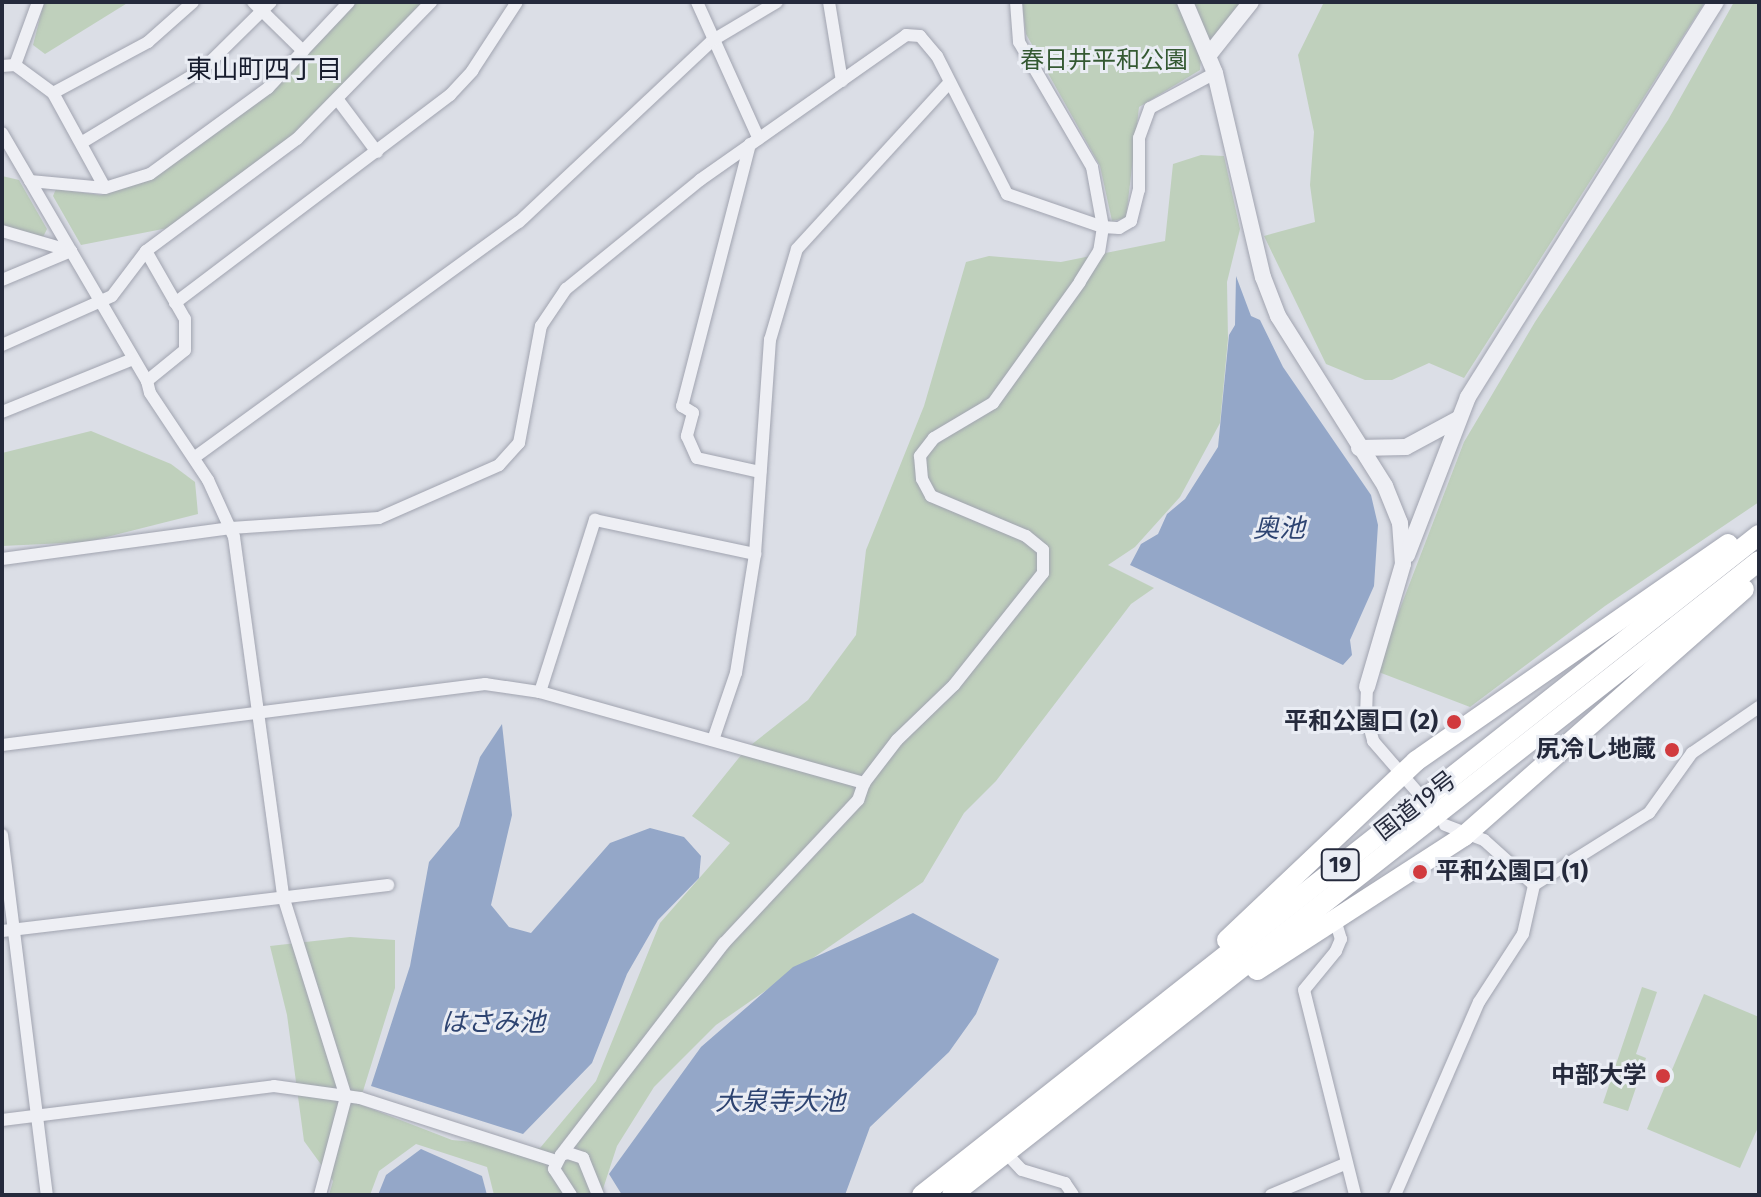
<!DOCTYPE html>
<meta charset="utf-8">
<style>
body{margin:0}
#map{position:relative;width:1761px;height:1197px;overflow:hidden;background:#dbdee6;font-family:"Fira Sans","Noto Sans JP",sans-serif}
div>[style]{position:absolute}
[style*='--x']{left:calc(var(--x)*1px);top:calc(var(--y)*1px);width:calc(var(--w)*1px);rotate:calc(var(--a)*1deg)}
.green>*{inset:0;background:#bfd0bc}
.water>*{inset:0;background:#94a7c8}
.roads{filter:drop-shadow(0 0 2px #a1a4b0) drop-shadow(0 0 2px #a1a4b0)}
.minor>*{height:12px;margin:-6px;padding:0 6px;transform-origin:6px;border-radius:6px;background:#eeeff4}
.tertiary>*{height:16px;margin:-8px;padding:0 8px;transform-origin:8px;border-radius:8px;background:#eeeff4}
.trunk>*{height:20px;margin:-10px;padding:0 10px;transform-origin:10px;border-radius:10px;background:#fff}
.dots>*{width:22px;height:22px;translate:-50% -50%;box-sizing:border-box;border:4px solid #eaedf4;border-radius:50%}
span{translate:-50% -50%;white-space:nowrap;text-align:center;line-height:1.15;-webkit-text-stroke:6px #eaedf4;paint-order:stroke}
.shield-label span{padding:2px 6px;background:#eaedf4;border:2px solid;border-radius:6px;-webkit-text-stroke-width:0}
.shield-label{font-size:22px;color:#252a3c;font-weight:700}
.park-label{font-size:24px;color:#345932}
.poi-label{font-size:24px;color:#252a3c;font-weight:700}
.right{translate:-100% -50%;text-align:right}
.left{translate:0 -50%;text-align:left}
.street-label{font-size:24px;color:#252a3c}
.neighbourhood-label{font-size:26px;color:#171c2d}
.water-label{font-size:26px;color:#2e4471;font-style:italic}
.frame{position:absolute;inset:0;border:4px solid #252a3c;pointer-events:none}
</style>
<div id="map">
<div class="green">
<div style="clip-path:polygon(44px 2px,129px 2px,45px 54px,33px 45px)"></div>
<div style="clip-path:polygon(357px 2px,424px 2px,297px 133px,168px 228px,81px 245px,53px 196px,56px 189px,101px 195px,149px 180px,278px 85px)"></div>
<div style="clip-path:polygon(1022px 2px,1243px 2px,1201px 57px,1200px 70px,1139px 107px,1126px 218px,1112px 221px,1100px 166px,1026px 34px)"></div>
<div style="clip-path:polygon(1324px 2px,1705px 2px,1464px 378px,1429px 363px,1392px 380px,1365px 380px,1326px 364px,1264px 236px,1315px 222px,1310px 185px,1314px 132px,1298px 55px)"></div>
<div style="clip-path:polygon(1734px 2px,1759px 2px,1759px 502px,1605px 606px,1470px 707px,1376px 671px,1464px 442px,1535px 322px,1668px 120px)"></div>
<div style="clip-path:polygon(1201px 155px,1224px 156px,1240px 229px,1227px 282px,1228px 339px,1220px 423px,1180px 497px,1135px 547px,1108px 565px,1154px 588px,1131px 604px,996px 781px,964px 813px,923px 882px,716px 1025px,654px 1087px,617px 1146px,601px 1195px,494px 1195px,487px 1167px,416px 1144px,379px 1171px,370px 1195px,329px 1195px,333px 1181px,304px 1141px,287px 1015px,270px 946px,350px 937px,395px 940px,395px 988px,359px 1104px,452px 1140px,540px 1148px,596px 1081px,660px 923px,730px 843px,692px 816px,746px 749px,808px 700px,856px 635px,866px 550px,924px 406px,966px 262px,989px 256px,1061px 262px,1165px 241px,1173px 164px)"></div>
<div style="clip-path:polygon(2px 176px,19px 180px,47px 229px,43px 237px,2px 226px)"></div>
<div style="clip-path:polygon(91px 431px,171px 464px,195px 482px,198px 514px,87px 542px,2px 546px,2px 453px)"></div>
<div style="clip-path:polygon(1642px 987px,1657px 992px,1636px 1054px,1646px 1058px,1628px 1111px,1603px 1103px)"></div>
<div style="clip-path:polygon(1704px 994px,1759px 1017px,1759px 1125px,1740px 1168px,1647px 1129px)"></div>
</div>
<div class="water">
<div style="clip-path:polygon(1236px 276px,1251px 316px,1260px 320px,1283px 367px,1371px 495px,1378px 525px,1374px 586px,1350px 640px,1352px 655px,1343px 665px,1130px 565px,1141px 544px,1158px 534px,1167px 514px,1185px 499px,1218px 447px,1229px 335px,1235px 325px)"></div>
<div style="clip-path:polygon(502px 724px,512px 815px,491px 905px,509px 927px,531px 933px,610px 843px,650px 828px,684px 837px,701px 856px,699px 878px,658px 920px,627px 974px,592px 1063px,523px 1134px,371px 1086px,410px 966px,429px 862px,459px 826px,480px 757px)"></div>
<div style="clip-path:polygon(913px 913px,999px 959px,976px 1014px,949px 1052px,870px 1127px,845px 1195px,622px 1195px,609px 1174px,701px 1047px,793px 967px)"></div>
<div style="clip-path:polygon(421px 1149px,482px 1176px,487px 1195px,378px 1195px,386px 1175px)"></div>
</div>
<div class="roads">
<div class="minor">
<div style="--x:253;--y:2;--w:70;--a:44.4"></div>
<div style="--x:697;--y:2;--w:150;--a:65.7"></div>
<div style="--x:829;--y:2;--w:80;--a:80.7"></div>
<div style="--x:1016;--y:2;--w:40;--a:85.7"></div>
<div style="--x:1019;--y:42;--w:145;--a:59.7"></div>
<div style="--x:1092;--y:167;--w:61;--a:79.6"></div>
<div style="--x:1103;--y:227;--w:16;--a:4"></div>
<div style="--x:1119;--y:228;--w:14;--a:-30"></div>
<div style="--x:1131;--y:221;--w:32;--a:-76"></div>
<div style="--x:1139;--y:190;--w:52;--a:-90"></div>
<div style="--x:1139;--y:138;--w:32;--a:-70"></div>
<div style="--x:1150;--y:108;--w:74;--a:-28.3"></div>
<div style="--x:15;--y:65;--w:67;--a:-69.9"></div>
<div style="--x:2;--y:66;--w:13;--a:-4"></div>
<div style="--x:15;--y:65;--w:47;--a:36.4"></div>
<div style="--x:53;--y:93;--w:108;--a:61.3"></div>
<div style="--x:53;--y:93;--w:108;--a:-28.2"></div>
<div style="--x:148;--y:42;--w:60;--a:-41.6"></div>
<div style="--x:338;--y:100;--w:65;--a:53.1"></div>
<div style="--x:2;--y:133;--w:287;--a:59.7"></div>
<div style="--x:147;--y:381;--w:12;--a:76"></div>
<div style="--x:150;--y:393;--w:105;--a:56.3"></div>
<div style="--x:208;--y:480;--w:63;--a:65.5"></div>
<div style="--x:234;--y:537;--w:362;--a:82.2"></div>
<div style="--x:283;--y:896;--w:211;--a:72.6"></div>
<div style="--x:346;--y:1097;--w:101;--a:104.9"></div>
<div style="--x:81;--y:143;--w:143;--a:-31.2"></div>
<div style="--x:203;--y:69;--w:95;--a:-44.6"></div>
<div style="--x:750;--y:144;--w:271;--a:104.5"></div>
<div style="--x:682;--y:406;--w:13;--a:32"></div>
<div style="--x:693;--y:413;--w:24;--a:105"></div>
<div style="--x:687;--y:436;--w:24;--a:66"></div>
<div style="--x:697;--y:458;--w:65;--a:12.5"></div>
<div style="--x:30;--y:181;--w:75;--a:5.3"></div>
<div style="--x:105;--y:188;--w:47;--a:-17.3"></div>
<div style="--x:150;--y:174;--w:146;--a:-36.1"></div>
<div style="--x:268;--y:88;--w:118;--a:-46.7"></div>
<div style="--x:2;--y:231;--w:72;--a:16.2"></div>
<div style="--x:146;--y:251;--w:78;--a:60.2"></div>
<div style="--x:185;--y:319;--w:31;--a:90"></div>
<div style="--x:185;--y:350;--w:49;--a:140.8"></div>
<div style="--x:2;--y:280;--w:75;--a:-22.8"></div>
<div style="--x:175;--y:303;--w:345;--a:-37.1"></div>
<div style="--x:450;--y:95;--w:33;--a:-47"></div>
<div style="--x:472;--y:71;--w:82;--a:-56.9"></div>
<div style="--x:2;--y:345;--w:120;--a:-24"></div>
<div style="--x:112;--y:296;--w:56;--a:-52.9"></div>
<div style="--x:146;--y:251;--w:188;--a:-36.6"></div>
<div style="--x:297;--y:139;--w:192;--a:-45.6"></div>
<div style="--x:2;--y:412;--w:141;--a:-22"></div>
<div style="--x:195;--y:457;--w:400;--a:-36"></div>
<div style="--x:519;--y:222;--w:266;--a:-43.2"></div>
<div style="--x:713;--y:40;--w:74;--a:-30.7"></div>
<div style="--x:2;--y:559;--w:231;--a:-7.7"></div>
<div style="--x:231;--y:528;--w:148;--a:-3.9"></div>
<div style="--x:379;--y:518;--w:131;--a:-23.8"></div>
<div style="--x:499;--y:465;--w:30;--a:-48"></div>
<div style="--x:519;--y:443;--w:119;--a:-79.4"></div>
<div style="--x:541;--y:326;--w:45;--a:-56"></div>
<div style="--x:566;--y:289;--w:173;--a:-39.1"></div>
<div style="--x:700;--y:180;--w:252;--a:-35.1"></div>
<div style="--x:906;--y:35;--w:14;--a:4"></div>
<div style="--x:920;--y:36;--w:26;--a:50"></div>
<div style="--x:937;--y:56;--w:155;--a:63.1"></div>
<div style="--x:1007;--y:194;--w:102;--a:19"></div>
<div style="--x:1103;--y:227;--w:24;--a:99"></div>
<div style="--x:1099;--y:251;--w:36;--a:122"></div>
<div style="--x:1080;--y:282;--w:149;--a:125.7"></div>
<div style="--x:993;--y:403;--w:69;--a:149.3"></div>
<div style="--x:934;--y:438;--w:23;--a:128"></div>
<div style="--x:920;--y:456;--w:23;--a:85"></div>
<div style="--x:922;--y:479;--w:19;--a:62"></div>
<div style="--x:931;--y:496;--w:103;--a:22.8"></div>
<div style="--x:1026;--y:536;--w:22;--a:39"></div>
<div style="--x:1043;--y:550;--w:23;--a:90"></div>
<div style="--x:1043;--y:573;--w:143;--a:128.5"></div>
<div style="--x:954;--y:685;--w:79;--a:136"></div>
<div style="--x:897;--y:740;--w:54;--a:127.5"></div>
<div style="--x:864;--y:783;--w:18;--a:109"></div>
<div style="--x:858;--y:800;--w:196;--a:133.1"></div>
<div style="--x:724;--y:943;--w:267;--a:127.6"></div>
<div style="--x:1367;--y:687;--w:27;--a:92"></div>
<div style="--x:1366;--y:714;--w:28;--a:75"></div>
<div style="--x:1373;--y:741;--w:69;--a:49.1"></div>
<div style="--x:540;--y:692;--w:181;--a:-72.3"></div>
<div style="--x:595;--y:520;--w:164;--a:12"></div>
<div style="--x:713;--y:740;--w:71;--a:-71.1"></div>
<div style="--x:736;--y:673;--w:121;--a:-80.9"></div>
<div style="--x:755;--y:554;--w:215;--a:-86"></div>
<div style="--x:770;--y:340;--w:95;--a:-73.5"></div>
<div style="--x:797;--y:249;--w:224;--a:-47.5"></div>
<div style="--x:2;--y:745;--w:487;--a:-7.2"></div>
<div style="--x:485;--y:684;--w:56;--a:8.3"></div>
<div style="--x:540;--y:692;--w:337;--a:15.7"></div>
<div style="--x:1445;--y:825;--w:42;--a:21"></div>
<div style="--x:1484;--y:840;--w:67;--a:42"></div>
<div style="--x:2;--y:835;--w:363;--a:82.9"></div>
<div style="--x:1336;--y:923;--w:17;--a:73"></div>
<div style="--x:1341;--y:939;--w:13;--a:113"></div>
<div style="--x:1336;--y:951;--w:50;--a:129.4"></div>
<div style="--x:1304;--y:990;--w:211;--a:76"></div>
<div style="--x:2;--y:931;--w:389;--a:-6.8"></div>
<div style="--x:2;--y:1120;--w:274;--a:-7.1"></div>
<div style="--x:274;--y:1086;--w:87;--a:7.9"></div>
<div style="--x:360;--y:1098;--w:206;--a:17.8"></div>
<div style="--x:1006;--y:1153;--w:23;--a:47"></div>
<div style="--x:1022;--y:1170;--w:45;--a:16.8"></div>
<div style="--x:1065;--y:1183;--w:14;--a:56"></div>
<div style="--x:571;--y:1195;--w:31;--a:-123"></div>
<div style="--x:554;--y:1169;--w:16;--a:-63"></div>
<div style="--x:561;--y:1155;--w:7;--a:-16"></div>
<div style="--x:568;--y:1153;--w:16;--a:18"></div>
<div style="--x:583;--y:1158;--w:40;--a:68"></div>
<div style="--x:1271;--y:1195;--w:82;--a:-22.8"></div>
<div style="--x:1395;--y:1195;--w:210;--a:-66.5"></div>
<div style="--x:1479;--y:1002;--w:81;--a:-57.1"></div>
<div style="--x:1523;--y:934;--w:50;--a:-77.3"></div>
<div style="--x:1534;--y:885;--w:136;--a:-32.1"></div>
<div style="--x:1649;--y:813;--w:74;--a:-54.4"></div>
<div style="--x:1692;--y:753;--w:81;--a:-34.5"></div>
</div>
<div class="tertiary">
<div style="--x:1185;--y:2;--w:77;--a:67.1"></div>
<div style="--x:1215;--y:73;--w:210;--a:76.8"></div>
<div style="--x:1263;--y:277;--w:42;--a:69"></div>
<div style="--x:1278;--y:316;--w:201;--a:57.8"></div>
<div style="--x:1385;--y:486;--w:40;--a:68"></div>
<div style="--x:1400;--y:523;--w:41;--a:85.8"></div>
<div style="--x:1403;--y:564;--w:128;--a:106.3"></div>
<div style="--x:1208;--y:56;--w:69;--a:-51.5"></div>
<div style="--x:1359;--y:448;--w:47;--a:-1.2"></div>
<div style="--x:1406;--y:447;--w:59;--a:-28.3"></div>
<div style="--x:1407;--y:555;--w:169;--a:-68.9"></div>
<div style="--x:1468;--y:397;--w:466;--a:-57.9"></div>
</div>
<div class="trunk">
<div style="--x:1227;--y:940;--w:260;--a:-43.4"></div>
<div style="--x:1416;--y:761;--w:380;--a:-34.8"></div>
<div style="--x:1257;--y:970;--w:247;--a:-32.9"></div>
<div style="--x:1464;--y:836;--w:373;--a:-41.4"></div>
<div style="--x:922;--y:1195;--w:1066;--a:-38.26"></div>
<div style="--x:952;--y:1195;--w:1026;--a:-38.15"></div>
</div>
</div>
<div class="dots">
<div style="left:1454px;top:722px;background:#d13a3e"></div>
<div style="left:1672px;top:750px;background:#d13a3e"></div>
<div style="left:1420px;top:872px;background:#d13a3e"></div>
<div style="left:1663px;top:1076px;background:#d13a3e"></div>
</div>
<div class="shield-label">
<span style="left:1340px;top:865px">19</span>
</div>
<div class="park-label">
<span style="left:1104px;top:61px">春日井平和公園</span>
</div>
<div class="poi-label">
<span class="right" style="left:1438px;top:722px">平和公園口 (2)</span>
<span class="right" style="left:1656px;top:750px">尻冷し地蔵</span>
<span class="left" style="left:1436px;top:872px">平和公園口 (1)</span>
<span class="right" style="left:1647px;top:1076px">中部大学</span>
</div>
<div class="street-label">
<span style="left:1416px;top:806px;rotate:-38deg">国道19号</span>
</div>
<div class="neighbourhood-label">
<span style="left:264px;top:70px">東山町四丁目</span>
</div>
<div class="water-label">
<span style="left:1279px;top:529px">奥池</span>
<span style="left:493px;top:1023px">はさみ池</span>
<span style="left:780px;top:1102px">大泉寺大池</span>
</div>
<div class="frame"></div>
</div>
